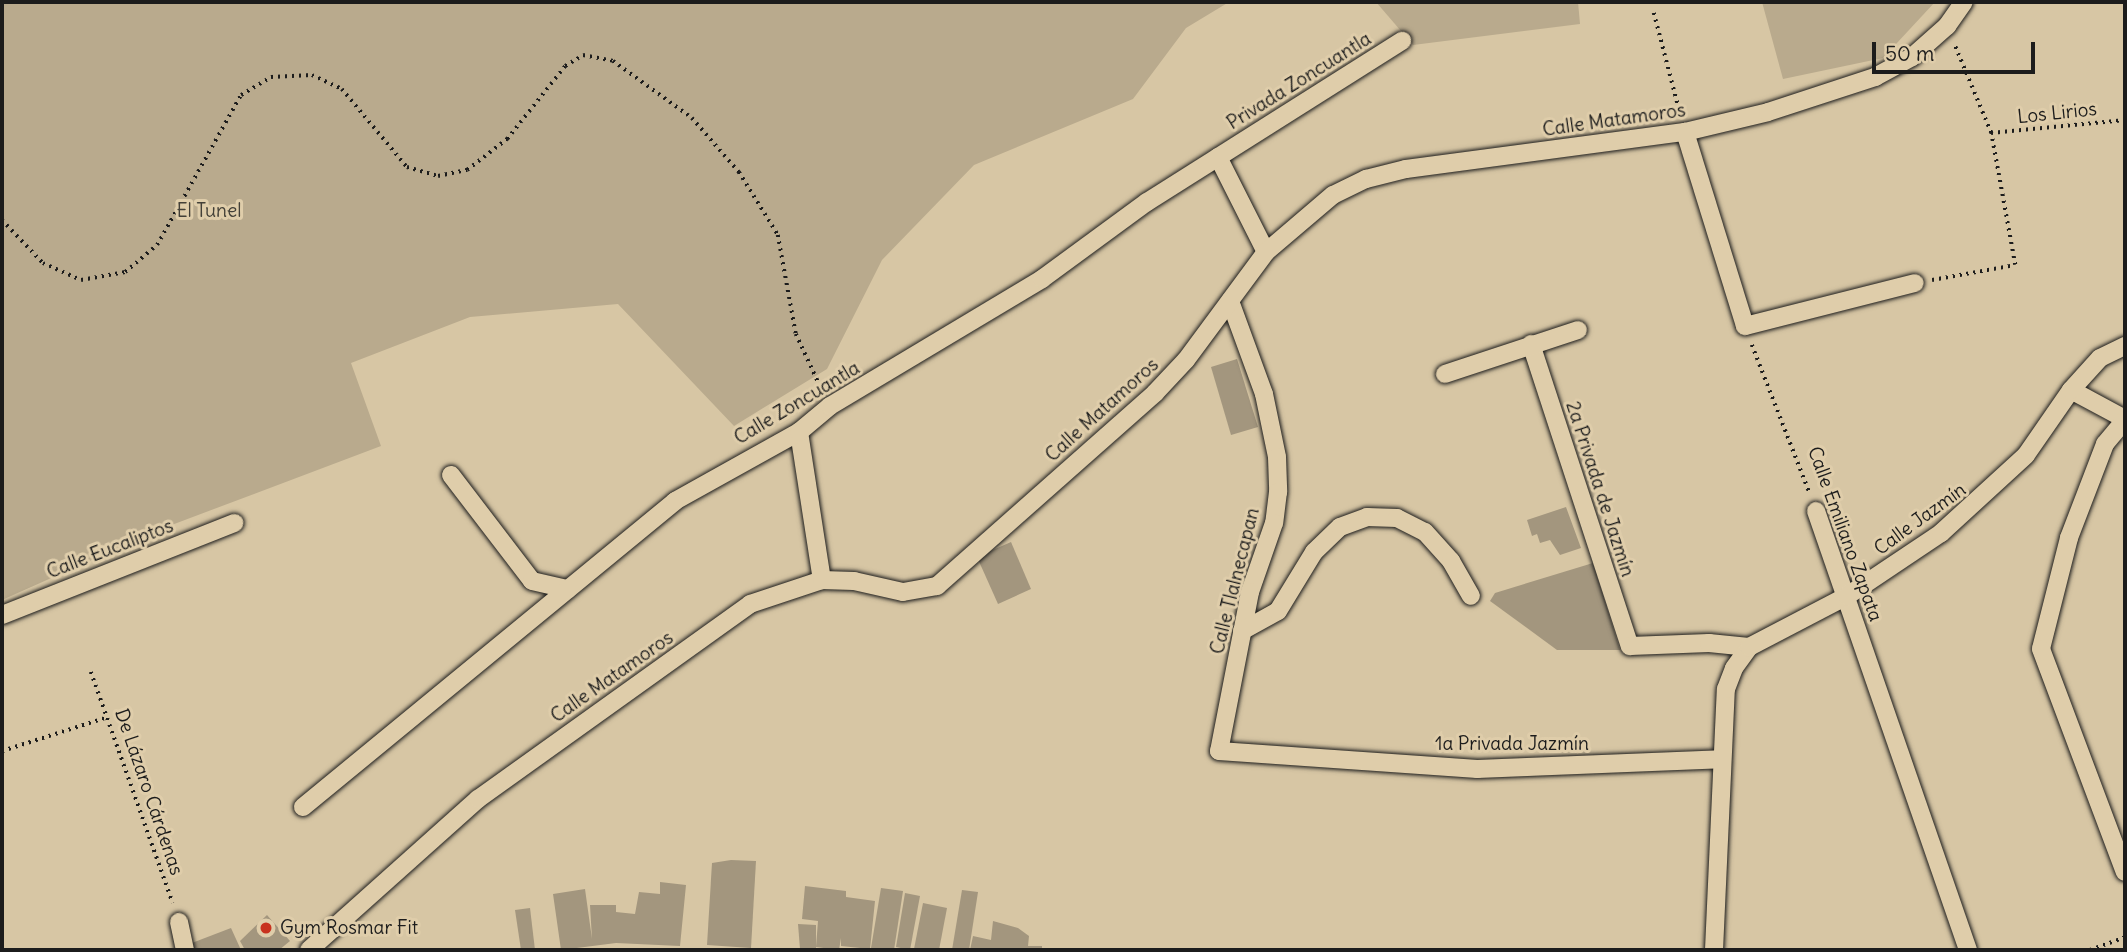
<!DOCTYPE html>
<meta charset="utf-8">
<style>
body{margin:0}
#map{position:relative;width:2127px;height:952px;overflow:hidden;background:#d7c6a4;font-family:Delius,sans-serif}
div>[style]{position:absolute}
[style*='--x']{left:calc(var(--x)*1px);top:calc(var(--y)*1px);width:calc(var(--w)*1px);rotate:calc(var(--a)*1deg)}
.green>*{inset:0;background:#b9aa8d}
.building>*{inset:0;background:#a3967e}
.path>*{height:3.5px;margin-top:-1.75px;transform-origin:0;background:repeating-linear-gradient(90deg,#1c1c1c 0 2px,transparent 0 7px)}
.roads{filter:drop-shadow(0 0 2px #1c1c1c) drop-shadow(0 0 2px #1c1c1c)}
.minor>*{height:18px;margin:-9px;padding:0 9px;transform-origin:9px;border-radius:9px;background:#dfcdaa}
.dots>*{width:19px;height:19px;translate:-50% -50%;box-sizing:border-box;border:4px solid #dfcdaa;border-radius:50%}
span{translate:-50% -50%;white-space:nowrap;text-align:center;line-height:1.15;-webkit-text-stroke:6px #dfcdaa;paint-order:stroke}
.street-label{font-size:19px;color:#1c1c1c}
.park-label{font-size:19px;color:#434038}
.poi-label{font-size:19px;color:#1c1c1c}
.left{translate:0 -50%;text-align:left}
.frame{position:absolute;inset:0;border:4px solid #1c1c1c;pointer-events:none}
.scale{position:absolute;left:1872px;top:42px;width:163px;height:32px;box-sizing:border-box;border:4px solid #1c1c1c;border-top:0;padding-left:9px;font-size:21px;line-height:24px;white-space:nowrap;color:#1c1c1c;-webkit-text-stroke:5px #dfcdaa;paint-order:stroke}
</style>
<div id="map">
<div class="green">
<div style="clip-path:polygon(2px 2px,1229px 2px,1186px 28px,1133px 99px,974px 165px,882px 260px,827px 369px,734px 426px,618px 304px,470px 317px,351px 363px,381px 446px,161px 529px,2px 600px)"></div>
<div style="clip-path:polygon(1376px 2px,1578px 2px,1580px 24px,1413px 45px)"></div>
<div style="clip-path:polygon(1762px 2px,1935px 2px,1883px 58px,1783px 79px)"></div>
</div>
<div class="building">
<div style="clip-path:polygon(1237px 359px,1258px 427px,1231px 435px,1211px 367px)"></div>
<div style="clip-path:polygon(1566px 507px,1581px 548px,1560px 555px,1550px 540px,1540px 543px,1537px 534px,1532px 536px,1527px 520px)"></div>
<div style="clip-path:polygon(1011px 542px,1031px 589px,998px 604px,977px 557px)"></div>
<div style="clip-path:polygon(1593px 563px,1620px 650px,1557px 650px,1490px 601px,1495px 593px)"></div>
<div style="clip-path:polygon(731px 860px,756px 861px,751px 948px,707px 945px,712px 863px)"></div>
<div style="clip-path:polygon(660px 882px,686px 885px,680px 946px,616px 943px,561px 950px,553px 894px,585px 889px,592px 939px,590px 905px,616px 905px,616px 912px,635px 914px,639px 892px,660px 894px)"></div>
<div style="clip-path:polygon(805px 886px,846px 891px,846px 897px,875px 901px,870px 949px,841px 946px,841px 938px,839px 950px,816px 947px,818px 921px,802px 919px)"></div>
<div style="clip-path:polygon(881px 888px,903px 891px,894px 950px,871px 948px)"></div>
<div style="clip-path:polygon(962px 890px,978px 892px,969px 950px,952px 950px)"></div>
<div style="clip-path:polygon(905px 893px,920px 896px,910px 950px,896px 947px)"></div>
<div style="clip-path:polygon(923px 903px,947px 908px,939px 950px,914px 949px)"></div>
<div style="clip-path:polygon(530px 908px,535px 950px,521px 950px,515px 910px)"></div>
<div style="clip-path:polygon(267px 915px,290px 941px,279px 950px,245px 950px,240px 941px)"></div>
<div style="clip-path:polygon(993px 921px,1018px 928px,1029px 936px,1028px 946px,1042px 946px,1042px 950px,970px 950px,973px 936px,991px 940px)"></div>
<div style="clip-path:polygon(798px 924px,816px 925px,816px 950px,800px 949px)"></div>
<div style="clip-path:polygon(231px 928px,241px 950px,185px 950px,184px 946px)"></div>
</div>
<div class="path">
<div style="--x:1654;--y:13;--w:103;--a:75.4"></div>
<div style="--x:1991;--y:133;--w:135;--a:-5.5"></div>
<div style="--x:2;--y:220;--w:59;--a:46.4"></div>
<div style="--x:43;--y:263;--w:42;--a:24.1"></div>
<div style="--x:81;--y:280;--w:45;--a:-10.3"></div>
<div style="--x:125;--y:272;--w:42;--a:-40.2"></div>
<div style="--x:157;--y:245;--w:172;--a:-60.8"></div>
<div style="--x:241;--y:95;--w:35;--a:-31"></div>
<div style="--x:271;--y:77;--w:41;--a:-2.8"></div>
<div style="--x:312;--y:75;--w:33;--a:25"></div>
<div style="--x:342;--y:89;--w:102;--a:50.2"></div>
<div style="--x:407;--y:167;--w:32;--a:16"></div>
<div style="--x:438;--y:176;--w:30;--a:-12"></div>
<div style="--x:467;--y:170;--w:51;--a:-37.8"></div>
<div style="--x:507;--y:139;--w:93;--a:-51.5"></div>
<div style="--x:565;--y:66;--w:21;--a:-31"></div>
<div style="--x:583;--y:55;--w:31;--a:11"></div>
<div style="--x:613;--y:61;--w:97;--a:35.8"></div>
<div style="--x:692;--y:118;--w:72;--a:49"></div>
<div style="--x:739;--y:172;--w:74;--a:58.2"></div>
<div style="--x:778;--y:235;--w:101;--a:79.7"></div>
<div style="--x:796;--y:334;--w:60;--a:65.2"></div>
<div style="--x:1932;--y:280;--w:84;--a:-10.2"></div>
<div style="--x:2015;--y:265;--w:134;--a:-100.3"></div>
<div style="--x:1991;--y:133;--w:96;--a:-112.6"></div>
<div style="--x:1752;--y:345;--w:160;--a:68.7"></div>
<div style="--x:91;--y:672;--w:245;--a:70.5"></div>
<div style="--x:2;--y:751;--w:111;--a:-17.8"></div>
<div style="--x:2090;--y:950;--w:37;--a:-20"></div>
</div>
<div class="roads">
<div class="minor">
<div style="--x:1685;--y:132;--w:203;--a:72.8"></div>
<div style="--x:1745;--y:326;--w:175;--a:-14.2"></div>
<div style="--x:1218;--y:157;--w:106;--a:63.2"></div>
<div style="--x:1230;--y:301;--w:99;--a:69.9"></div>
<div style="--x:1264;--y:394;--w:64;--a:78.3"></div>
<div style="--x:1277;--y:457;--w:35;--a:88"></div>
<div style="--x:1278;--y:492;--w:31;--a:97"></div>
<div style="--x:1274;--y:523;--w:73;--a:109.2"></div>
<div style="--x:1250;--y:592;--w:162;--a:101"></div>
<div style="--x:1219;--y:751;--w:259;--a:4"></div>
<div style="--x:1477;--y:769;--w:244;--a:-2.3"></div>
<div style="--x:1531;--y:344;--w:318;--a:71.9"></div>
<div style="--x:1630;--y:646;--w:79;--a:-2.2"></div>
<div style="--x:1709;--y:643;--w:40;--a:5.7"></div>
<div style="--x:1445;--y:374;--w:140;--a:-18.3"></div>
<div style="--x:2071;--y:390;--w:61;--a:28.2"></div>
<div style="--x:2125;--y:420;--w:31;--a:130"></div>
<div style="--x:2105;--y:444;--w:101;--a:111"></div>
<div style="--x:2069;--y:538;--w:114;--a:104.2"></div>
<div style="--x:2041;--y:649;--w:238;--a:69.4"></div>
<div style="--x:799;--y:432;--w:150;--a:81.2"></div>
<div style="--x:451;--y:475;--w:133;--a:52.6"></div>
<div style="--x:532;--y:581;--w:37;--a:13"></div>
<div style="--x:1816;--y:511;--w:465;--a:70.9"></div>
<div style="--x:2;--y:615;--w:250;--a:-21.6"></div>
<div style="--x:1242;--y:631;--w:41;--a:-29.1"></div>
<div style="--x:1278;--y:611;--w:69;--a:-58.6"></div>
<div style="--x:1314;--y:552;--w:36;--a:-44"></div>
<div style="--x:1340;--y:527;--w:29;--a:-20"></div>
<div style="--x:1367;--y:517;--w:30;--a:2"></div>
<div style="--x:1397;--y:518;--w:31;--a:27"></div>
<div style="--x:1425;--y:532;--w:39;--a:48"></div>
<div style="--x:1451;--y:561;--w:40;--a:60.3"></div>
<div style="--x:303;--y:807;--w:482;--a:-39.4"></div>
<div style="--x:675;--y:501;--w:142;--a:-29.1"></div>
<div style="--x:799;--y:432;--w:40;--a:-40"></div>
<div style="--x:830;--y:406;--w:247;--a:-30.9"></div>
<div style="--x:1042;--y:279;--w:130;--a:-36.3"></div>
<div style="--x:1147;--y:202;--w:302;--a:-32.3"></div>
<div style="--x:179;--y:922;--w:29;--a:78"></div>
<div style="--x:309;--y:950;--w:227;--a:-41.8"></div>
<div style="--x:478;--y:799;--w:335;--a:-35.6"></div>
<div style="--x:750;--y:604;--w:76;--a:-18.4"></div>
<div style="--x:822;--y:580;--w:32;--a:2"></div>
<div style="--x:854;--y:581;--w:50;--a:12.7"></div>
<div style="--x:903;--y:592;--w:35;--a:-10"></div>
<div style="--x:937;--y:586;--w:291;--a:-41.5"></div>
<div style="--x:1155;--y:393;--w:45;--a:-46.8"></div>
<div style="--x:1186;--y:360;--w:134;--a:-53.5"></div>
<div style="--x:1266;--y:252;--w:88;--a:-40.4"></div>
<div style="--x:1333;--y:195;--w:37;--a:-26"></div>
<div style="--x:1366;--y:179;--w:41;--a:-14"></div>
<div style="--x:1406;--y:169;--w:281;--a:-7.6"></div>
<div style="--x:1685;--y:132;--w:85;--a:-13.5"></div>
<div style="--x:1768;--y:112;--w:113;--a:-18.1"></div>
<div style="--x:1875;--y:77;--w:42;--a:-28.4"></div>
<div style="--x:1912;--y:57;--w:47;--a:-41.5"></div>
<div style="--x:1947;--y:26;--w:29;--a:-55"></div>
<div style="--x:1714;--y:950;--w:261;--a:-87.4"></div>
<div style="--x:1726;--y:689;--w:22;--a:-69"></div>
<div style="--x:1734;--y:668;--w:26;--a:-54"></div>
<div style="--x:1749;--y:647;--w:110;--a:-27.5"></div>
<div style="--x:1847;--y:596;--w:113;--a:-33.8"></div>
<div style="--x:1941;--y:533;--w:115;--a:-42.5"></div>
<div style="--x:2026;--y:455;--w:79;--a:-55.3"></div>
<div style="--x:2071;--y:390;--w:43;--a:-47.8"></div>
<div style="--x:2100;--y:358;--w:28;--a:-26"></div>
</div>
</div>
<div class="dots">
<div style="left:266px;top:928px;background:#c8321e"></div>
</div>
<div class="street-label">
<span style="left:1299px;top:81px;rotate:-32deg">Privada Zoncuantla</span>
<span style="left:2057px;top:113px;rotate:-6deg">Los Lirios</span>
<span style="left:1614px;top:120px;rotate:-8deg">Calle Matamoros</span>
<span style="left:797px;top:403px;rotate:-31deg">Calle Zoncuantla</span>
<span style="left:1102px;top:410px;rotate:-42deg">Calle Matamoros</span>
<span style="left:1600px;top:489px;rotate:72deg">2a Privada de Jazmín</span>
<span style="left:1920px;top:519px;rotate:-36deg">Calle Jazmín</span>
<span style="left:1845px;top:534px;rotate:70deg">Calle Emiliano Zapata</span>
<span style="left:110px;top:549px;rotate:-21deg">Calle Eucaliptos</span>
<span style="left:1235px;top:581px;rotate:-76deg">Calle Tlalnecapan</span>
<span style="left:612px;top:677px;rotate:-35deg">Calle Matamoros</span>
<span style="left:1512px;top:744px">1a Privada Jazmín</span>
<span style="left:149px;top:792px;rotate:71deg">De Lázaro Cárdenas</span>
</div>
<div class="park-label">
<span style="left:209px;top:211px">El Tunel</span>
</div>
<div class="poi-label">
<span class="left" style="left:280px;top:928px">Gym Rosmar Fit</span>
</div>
<div class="frame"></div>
<div class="scale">50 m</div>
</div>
